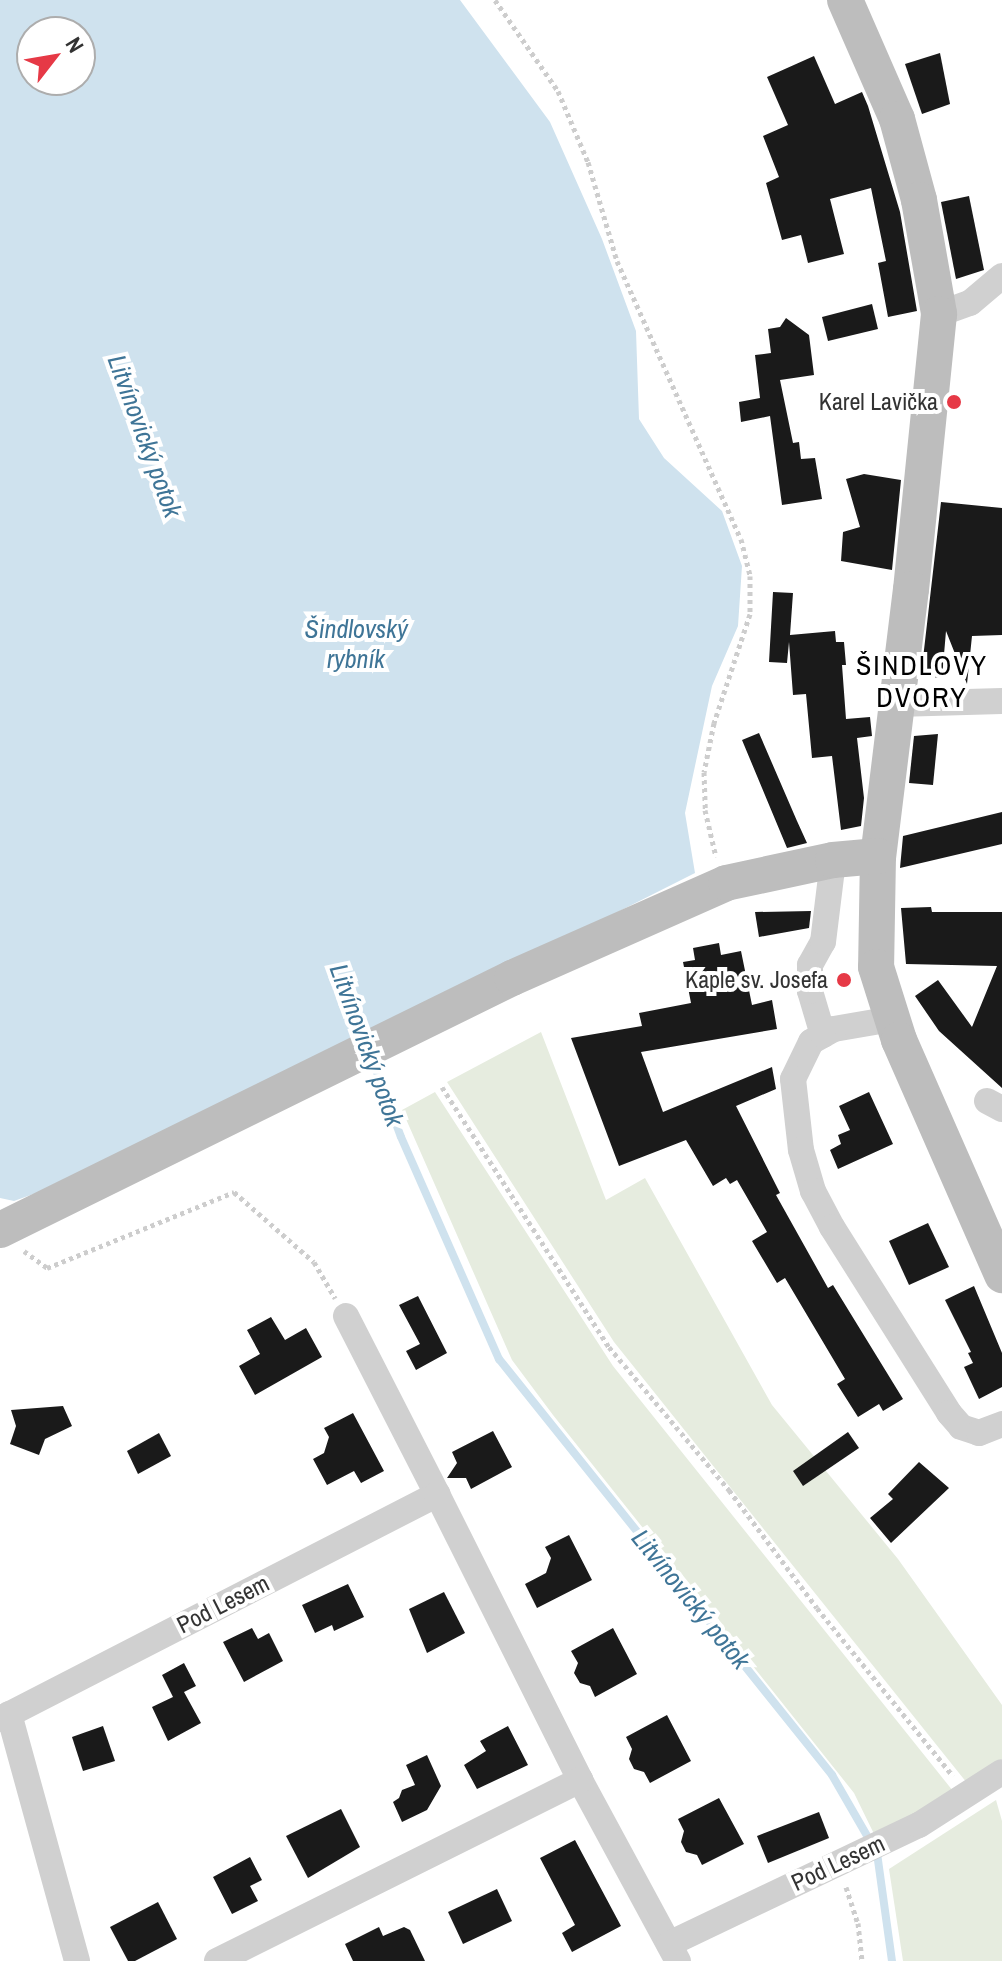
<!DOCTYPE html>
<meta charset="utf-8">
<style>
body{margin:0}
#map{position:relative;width:1002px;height:1961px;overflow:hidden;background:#fff;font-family:"Archivo Narrow",sans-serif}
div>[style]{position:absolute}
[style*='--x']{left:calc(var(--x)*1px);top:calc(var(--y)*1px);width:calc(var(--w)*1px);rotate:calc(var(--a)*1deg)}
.green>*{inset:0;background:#e6ecdf}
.water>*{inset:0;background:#cfe2ee}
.stream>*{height:8px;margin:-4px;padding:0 4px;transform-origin:4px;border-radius:4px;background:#cfe2ee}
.building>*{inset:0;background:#1a1a1a}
.path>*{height:5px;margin-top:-2.5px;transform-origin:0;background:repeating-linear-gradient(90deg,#cdcdcd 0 4px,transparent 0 8px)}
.street>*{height:26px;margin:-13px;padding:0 13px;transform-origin:13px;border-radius:13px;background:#d0d0d0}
.secondary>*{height:36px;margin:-18px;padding:0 18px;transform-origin:18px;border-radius:18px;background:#bdbdbd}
.dots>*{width:22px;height:22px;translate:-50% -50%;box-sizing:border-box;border:4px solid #fff;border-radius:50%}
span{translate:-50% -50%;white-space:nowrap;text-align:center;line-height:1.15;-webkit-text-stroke:8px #fff;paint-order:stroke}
.poi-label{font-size:24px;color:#333}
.right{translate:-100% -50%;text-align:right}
.street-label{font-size:24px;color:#333}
.water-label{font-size:26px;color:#3f7597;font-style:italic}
.quarter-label{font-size:28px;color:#000;letter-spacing:2px}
.north{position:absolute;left:16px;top:16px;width:80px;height:80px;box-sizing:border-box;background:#fff;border:2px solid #adadad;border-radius:50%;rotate:59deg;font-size:22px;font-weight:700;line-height:32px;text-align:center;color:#333}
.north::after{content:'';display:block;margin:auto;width:28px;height:36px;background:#e63946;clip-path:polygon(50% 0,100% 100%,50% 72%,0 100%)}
</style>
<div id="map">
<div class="green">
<div style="clip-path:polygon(541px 1032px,606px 1200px,645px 1178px,772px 1405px,898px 1559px,1002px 1705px,1002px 1759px,967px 1783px,614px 1342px,447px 1082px)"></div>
<div style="clip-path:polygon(435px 1092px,613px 1366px,953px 1791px,876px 1838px,854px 1793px,553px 1415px,512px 1360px,402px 1110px)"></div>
<div style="clip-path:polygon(996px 1800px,1002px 1821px,1002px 1961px,903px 1961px,889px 1869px)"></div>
</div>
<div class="water">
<div style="clip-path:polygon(evenodd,0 0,460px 0,550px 122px,602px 239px,636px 331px,639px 419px,664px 458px,722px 511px,742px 566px,738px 626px,712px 686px,685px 813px,695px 873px,117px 1164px,14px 1201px,0 1198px,0 0,32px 32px,80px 32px,80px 80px,32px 80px,32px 32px)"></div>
</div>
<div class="stream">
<div style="--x:371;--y:1056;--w:86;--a:69.7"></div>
<div style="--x:401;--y:1137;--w:243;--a:66.2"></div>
<div style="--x:499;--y:1359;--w:533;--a:51.32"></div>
<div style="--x:832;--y:1775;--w:90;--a:60"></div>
<div style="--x:877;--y:1853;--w:109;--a:82.1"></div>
</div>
<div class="building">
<div style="clip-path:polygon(940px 53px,950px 104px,922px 114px,905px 64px)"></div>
<div style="clip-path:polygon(814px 56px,835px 104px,862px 92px,868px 106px,900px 212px,917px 311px,888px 317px,878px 263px,886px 261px,871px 188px,830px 199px,844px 254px,808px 263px,801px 235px,782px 240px,766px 183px,779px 177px,763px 136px,788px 125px,767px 77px)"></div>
<div style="clip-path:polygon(969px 196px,984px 270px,956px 279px,941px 202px)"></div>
<div style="clip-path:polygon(872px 304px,878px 329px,828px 341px,822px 317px)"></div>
<div style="clip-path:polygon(786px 318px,809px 335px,814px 375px,780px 380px,793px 443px,799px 442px,801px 459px,815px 458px,822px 499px,782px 505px,770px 416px,741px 422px,739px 402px,760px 398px,755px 355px,771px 353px,768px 329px,780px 327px)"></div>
<div style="clip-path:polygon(864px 474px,901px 480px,892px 570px,841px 561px,843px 532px,860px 527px,846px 479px)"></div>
<div style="clip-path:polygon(941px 502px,1002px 508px,1002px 635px,972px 636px,967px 684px,946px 631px,942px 678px,921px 676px)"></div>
<div style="clip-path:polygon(773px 592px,793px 593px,790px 635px,835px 631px,836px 642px,844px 642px,846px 665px,842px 665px,846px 719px,870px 717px,872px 736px,857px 738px,864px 798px,861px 826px,841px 830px,832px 756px,812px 758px,806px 694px,793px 695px,789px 642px,787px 663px,769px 662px)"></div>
<div style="clip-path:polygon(759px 733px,797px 821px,807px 843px,787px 848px,742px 740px)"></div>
<div style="clip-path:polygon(938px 734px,933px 785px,909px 783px,914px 736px)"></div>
<div style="clip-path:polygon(1002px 812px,1002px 844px,900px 868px,903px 836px)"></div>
<div style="clip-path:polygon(931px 907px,932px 912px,1002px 912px,1002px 1088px,939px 1031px,915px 996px,938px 980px,972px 1027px,997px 966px,906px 964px,901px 908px)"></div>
<div style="clip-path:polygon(811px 911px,809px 928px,759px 937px,755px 912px)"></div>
<div style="clip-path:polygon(719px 943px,721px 955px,741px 951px,752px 1005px,772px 1000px,777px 1029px,641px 1052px,663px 1112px,772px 1067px,776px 1089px,736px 1106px,780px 1193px,776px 1195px,828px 1288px,833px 1285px,903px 1399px,883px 1411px,879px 1404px,858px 1417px,837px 1384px,845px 1379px,785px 1278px,777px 1283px,752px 1241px,767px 1232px,737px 1180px,730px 1184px,726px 1178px,713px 1186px,686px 1140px,619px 1166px,571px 1038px,642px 1026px,639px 1013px,691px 1003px,683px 962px,695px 960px,693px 948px)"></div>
<div style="clip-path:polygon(869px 1092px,893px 1144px,838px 1169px,830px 1150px,841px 1144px,838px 1135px,850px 1130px,839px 1106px)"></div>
<div style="clip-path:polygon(928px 1223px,949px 1267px,909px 1285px,889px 1241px)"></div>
<div style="clip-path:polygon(974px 1286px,1002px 1353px,1002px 1387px,979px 1399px,964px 1367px,973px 1363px,968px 1353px,971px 1352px,945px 1300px)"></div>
<div style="clip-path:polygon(418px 1296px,447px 1353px,416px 1370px,406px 1351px,420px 1344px,399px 1305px)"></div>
<div style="clip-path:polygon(271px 1317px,285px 1340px,306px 1328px,322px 1357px,255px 1395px,239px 1366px,260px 1354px,247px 1330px)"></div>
<div style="clip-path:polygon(63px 1406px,72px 1426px,45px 1439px,39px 1455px,10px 1444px,16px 1426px,11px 1410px)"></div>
<div style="clip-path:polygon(353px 1413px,384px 1471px,361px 1483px,354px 1471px,327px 1485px,313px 1459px,324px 1453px,329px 1437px,324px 1428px)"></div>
<div style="clip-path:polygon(493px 1431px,512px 1467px,471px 1489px,466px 1478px,447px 1478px,457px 1463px,452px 1452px)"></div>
<div style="clip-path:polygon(848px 1432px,859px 1448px,803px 1486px,793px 1471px)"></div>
<div style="clip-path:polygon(159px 1433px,171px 1456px,138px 1474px,127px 1451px)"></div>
<div style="clip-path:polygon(919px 1462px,949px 1488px,891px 1543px,870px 1518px,893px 1499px,888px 1494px)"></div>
<div style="clip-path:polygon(569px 1535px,592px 1580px,537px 1608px,525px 1584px,546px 1573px,551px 1558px,545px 1547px)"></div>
<div style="clip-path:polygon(348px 1584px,364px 1617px,334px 1631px,332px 1625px,315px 1633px,302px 1605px)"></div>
<div style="clip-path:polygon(444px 1592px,465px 1633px,427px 1653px,409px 1609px)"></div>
<div style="clip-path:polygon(252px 1628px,258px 1639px,269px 1633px,283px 1661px,244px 1682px,223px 1642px)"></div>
<div style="clip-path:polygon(613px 1628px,637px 1674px,595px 1697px,590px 1686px,580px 1683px,574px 1673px,578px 1663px,571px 1651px)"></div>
<div style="clip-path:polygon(184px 1663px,196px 1686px,184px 1692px,201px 1723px,168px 1741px,152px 1707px,173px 1697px,162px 1675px)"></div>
<div style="clip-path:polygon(667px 1715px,691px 1761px,650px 1783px,644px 1772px,634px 1769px,629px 1759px,632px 1749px,626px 1737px)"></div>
<div style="clip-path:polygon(103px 1726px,115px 1761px,83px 1771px,72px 1737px)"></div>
<div style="clip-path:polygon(508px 1726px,528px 1765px,477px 1789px,464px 1765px,486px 1751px,480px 1741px)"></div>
<div style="clip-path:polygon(427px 1755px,441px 1786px,427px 1810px,402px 1822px,393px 1802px,399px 1798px,402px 1790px,415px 1785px,406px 1765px)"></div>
<div style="clip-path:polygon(719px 1798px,744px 1844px,702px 1865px,697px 1855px,686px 1852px,681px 1842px,684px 1831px,678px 1819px)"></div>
<div style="clip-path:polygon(341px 1809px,360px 1847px,308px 1878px,286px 1836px)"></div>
<div style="clip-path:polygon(819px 1812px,829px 1838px,768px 1863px,757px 1836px)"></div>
<div style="clip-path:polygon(575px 1840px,621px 1926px,572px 1952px,562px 1933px,575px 1925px,540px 1858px)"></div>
<div style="clip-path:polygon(250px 1857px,262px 1880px,250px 1886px,258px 1901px,232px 1914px,213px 1877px)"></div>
<div style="clip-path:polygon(497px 1889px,512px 1921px,463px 1944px,448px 1912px)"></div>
<div style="clip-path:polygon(158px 1902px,177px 1939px,135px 1961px,128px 1961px,110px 1927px)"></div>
<div style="clip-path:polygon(379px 1927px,383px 1936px,404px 1927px,410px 1930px,425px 1961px,353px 1961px,345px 1944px)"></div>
</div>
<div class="path">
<div style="--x:495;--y:0;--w:111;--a:55.3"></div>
<div style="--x:558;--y:91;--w:77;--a:67.1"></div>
<div style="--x:588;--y:162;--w:103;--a:73.7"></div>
<div style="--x:617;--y:261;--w:304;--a:66"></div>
<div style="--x:741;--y:539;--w:38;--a:76"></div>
<div style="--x:750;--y:576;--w:38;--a:90"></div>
<div style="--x:750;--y:614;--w:115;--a:108.3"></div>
<div style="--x:714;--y:723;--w:50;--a:101.5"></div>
<div style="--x:704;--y:772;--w:38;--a:88"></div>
<div style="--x:705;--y:810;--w:48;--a:76.8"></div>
<div style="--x:442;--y:1087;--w:309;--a:57.3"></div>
<div style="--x:609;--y:1347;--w:187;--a:50"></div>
<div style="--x:729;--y:1490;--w:147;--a:53.3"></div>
<div style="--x:817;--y:1608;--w:216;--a:51"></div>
<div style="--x:24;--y:1251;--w:29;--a:36"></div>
<div style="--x:47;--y:1268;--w:202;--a:-22.1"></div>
<div style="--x:234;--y:1192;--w:106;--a:41.2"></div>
<div style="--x:314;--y:1262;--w:42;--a:59.7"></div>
<div style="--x:846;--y:1887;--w:38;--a:72"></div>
<div style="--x:858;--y:1923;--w:38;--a:84"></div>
</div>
<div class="street">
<div style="--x:939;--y:314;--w:33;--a:-20"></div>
<div style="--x:970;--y:303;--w:42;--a:-40.2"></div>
<div style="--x:896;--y:704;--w:106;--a:-1.6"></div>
<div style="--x:892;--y:1019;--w:59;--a:170.2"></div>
<div style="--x:834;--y:1029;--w:26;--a:151"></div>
<div style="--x:811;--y:1042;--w:41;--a:115.9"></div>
<div style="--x:793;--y:1079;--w:71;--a:83.6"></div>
<div style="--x:801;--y:1150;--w:43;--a:73.7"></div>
<div style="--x:813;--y:1191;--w:41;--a:62.2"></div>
<div style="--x:832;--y:1227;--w:220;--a:57.8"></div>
<div style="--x:949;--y:1413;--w:18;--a:49"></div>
<div style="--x:961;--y:1427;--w:19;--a:18"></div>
<div style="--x:979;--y:1433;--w:25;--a:-21"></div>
<div style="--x:823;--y:1035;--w:46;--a:-106.5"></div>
<div style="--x:810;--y:991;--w:26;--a:-90"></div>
<div style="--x:810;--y:965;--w:26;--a:-61"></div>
<div style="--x:823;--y:942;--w:83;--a:-83"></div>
<div style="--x:987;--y:1101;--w:17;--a:28"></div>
<div style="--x:346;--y:1316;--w:200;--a:62.9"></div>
<div style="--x:9;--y:1714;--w:256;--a:74.6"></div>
<div style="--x:0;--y:1719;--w:492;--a:-27.2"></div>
<div style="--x:437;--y:1494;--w:320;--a:63.4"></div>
<div style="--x:580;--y:1780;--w:206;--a:61.6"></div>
<div style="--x:669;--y:1944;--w:277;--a:-25.5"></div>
<div style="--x:919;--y:1825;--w:98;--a:-32.6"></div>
<div style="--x:217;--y:1961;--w:406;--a:-26.5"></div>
</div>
<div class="secondary">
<div style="--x:845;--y:0;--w:130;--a:66.4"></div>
<div style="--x:897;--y:119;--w:84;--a:74.8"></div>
<div style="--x:919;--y:200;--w:116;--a:80"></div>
<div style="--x:939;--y:314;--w:276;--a:95.8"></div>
<div style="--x:911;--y:589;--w:269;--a:97"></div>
<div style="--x:878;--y:856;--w:111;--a:91"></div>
<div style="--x:876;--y:967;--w:77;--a:72.5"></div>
<div style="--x:899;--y:1040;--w:257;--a:66.3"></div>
<div style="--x:0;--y:1230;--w:571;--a:-26.21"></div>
<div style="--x:512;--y:978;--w:234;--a:-23.9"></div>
<div style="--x:726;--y:883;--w:109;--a:-12.1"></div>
<div style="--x:833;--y:860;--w:45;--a:-5.1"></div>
</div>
<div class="dots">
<div style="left:954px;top:402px;background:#e63946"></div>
<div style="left:844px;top:980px;background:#e63946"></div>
</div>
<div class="poi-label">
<span class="right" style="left:938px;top:402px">Karel Lavička</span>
<span class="right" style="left:828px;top:980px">Kaple sv. Josefa</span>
</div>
<div class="street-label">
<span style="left:223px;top:1604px;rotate:-27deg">Pod Lesem</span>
<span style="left:838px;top:1863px;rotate:-25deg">Pod Lesem</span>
</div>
<div class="water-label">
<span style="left:145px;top:436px;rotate:70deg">Litvínovický potok</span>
<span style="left:356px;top:644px">Šindlovský<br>rybník</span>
<span style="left:367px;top:1045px;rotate:70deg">Litvínovický potok</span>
<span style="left:691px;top:1599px;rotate:51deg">Litvínovický potok</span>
</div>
<div class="quarter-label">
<span style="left:922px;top:681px">ŠINDLOVY<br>DVORY</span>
</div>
<div class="north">N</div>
</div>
